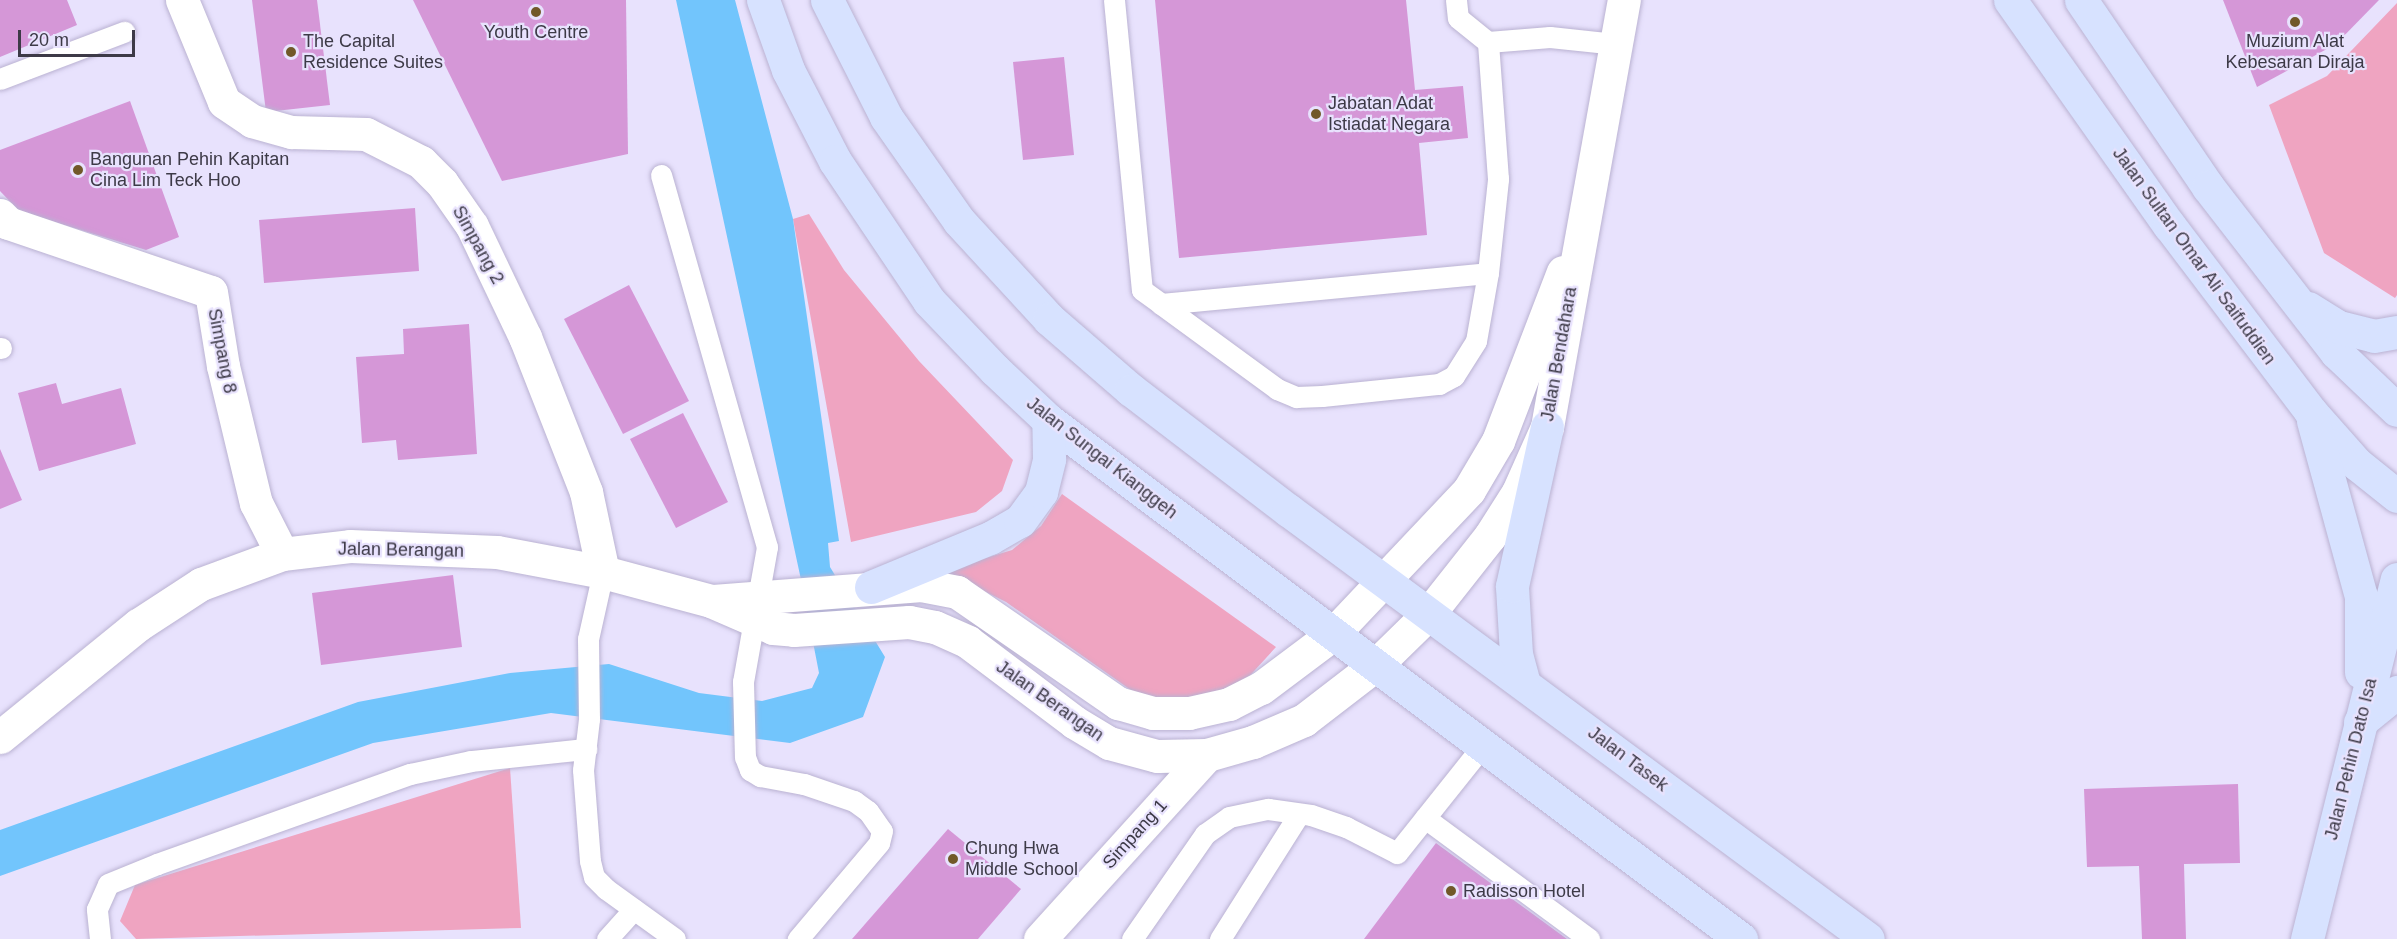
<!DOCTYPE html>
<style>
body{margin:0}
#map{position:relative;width:2397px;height:939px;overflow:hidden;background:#e8e2fd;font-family:Arial,sans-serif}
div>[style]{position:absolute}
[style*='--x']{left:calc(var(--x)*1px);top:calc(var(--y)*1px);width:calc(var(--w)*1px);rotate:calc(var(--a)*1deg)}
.green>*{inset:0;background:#efa4c1}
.water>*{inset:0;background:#72c5fc}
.building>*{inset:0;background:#d597d7}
.roads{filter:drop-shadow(0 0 2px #bab2d2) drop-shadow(0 0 2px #bab2d2)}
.service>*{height:21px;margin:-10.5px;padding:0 10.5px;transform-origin:10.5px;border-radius:10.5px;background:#fff}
.minor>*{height:33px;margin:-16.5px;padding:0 16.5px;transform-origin:16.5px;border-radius:16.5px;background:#fff}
.secondary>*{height:33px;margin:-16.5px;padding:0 16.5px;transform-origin:16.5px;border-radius:16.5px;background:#fff}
.primary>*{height:33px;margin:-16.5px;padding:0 16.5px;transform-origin:16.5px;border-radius:16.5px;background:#d7e2ff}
.dots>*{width:16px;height:16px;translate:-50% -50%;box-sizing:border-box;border:3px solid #e8e2fd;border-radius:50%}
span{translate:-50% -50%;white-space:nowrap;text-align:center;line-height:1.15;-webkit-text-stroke:4.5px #e8e2fd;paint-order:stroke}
.poi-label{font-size:18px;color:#3d3a47}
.left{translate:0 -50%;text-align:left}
.street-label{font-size:18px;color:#3d3a47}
.scale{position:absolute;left:18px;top:30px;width:117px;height:27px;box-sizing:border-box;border:3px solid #3d3a47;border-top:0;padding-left:8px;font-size:18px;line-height:21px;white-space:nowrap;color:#3d3a47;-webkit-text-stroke:4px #e8e2fd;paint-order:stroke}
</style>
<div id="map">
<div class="green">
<div style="clip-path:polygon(2397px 3px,2397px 295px,2395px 298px,2324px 253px,2269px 105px,2327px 76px)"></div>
<div style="clip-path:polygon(809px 214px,844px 270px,919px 361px,1013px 460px,1002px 491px,976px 512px,851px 542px,793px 219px)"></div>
<div style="clip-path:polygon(1062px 494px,1276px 647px,1244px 682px,1207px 698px,1145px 700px,1006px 602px,944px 571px,1012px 550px,1041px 526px)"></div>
<div style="clip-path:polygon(510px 768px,521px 928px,136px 939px,120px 921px,135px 885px)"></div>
</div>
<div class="water">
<div style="clip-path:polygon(676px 0,735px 0,793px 219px,839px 541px,828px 543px,830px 567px,885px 657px,863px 717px,790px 743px,551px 713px,373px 743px,0 876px,0 830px,358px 702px,510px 673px,609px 664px,699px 693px,762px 701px,812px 688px,819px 673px,800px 575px)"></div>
</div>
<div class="building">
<div style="clip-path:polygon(0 0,67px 0,77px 25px,0 57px)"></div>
<div style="clip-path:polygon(252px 0,317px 0,330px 105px,266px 112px)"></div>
<div style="clip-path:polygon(413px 0,626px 0,628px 154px,502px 181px)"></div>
<div style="clip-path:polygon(1155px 0,1406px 0,1415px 90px,1463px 86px,1468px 138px,1419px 143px,1427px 235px,1179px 258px)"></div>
<div style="clip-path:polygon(2223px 0,2379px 0,2336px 44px,2257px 87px)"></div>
<div style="clip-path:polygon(1064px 57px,1074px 155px,1023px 160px,1013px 62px)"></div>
<div style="clip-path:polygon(130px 101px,179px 237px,146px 250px,19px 211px,0 191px,0 150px)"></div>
<div style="clip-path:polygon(415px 208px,419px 271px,264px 283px,259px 220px)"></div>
<div style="clip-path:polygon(629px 285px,689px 401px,623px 434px,564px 319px)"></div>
<div style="clip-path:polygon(469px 324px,477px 454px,398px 460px,396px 440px,362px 443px,356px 357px,404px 354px,403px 329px)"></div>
<div style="clip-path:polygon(56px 383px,62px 404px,121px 388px,136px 444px,39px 471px,18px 393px)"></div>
<div style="clip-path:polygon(683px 413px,728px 502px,676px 528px,630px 439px)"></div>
<div style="clip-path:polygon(0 449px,22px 500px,0 509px)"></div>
<div style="clip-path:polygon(453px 575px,462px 647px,321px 665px,312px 593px)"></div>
<div style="clip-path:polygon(2238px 784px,2240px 863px,2184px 864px,2186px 939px,2142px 939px,2139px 866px,2087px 867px,2084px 789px)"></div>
<div style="clip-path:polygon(948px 829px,1021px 889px,978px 939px,852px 939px)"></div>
<div style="clip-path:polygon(1436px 843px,1567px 939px,1364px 939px)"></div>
</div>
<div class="roads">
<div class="service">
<div style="--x:1114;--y:0;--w:291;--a:84.5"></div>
<div style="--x:1142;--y:290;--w:24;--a:36"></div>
<div style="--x:1161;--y:304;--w:328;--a:-5.4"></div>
<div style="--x:1488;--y:273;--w:95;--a:-83.9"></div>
<div style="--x:1498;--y:179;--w:137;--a:-94.2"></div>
<div style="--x:1488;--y:42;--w:62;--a:-4.6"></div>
<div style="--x:1550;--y:37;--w:65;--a:6.1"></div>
<div style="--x:1456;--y:0;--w:18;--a:84"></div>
<div style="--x:1458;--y:18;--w:38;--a:39"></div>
<div style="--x:0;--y:79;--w:133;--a:-20.8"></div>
<div style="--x:661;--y:175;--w:387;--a:74.1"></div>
<div style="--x:767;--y:547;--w:137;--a:100.1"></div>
<div style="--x:743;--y:682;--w:75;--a:88.5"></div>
<div style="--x:745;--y:757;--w:14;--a:69"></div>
<div style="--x:750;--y:770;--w:12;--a:31"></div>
<div style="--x:760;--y:776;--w:45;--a:10.3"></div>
<div style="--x:804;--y:784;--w:53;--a:18.8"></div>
<div style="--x:854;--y:801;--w:17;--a:36"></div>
<div style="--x:868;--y:811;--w:24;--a:55"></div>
<div style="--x:882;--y:831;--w:12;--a:104"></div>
<div style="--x:879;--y:843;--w:126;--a:130.2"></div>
<div style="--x:1161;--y:304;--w:144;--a:36.2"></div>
<div style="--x:1277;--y:389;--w:21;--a:23"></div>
<div style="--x:1296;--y:397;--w:26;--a:-2"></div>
<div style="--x:1322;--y:396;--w:118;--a:-5.9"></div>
<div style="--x:1439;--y:384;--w:17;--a:-28"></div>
<div style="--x:1454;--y:376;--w:41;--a:-57.8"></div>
<div style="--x:1476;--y:341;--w:69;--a:-80"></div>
<div style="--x:0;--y:348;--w:1;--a:0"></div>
<div style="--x:603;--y:572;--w:69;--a:102.6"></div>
<div style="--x:588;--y:639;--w:80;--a:89.3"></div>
<div style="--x:589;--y:719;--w:51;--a:96.7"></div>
<div style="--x:583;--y:770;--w:91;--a:85.6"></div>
<div style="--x:590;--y:861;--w:16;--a:76"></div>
<div style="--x:594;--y:877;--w:17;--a:45"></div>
<div style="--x:606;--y:889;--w:85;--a:35.9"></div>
<div style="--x:1425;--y:818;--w:204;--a:36.4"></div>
<div style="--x:100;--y:939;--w:30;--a:-96"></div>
<div style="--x:97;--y:909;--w:27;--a:-66"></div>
<div style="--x:108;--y:884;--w:53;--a:-22.2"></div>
<div style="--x:157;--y:864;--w:269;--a:-19.6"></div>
<div style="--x:410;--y:774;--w:62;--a:-12"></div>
<div style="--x:471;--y:761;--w:116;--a:-6"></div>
<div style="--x:607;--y:939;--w:40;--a:-48"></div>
<div style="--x:1132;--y:939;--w:128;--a:-55.2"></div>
<div style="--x:1205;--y:834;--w:29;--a:-35"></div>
<div style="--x:1229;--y:817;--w:40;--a:-12"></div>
<div style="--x:1268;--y:809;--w:43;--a:7.9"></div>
<div style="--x:1311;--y:815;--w:37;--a:19"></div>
<div style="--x:1346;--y:827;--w:57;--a:27"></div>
<div style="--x:1397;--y:853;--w:139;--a:-51.4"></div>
<div style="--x:1220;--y:939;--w:148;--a:-57.7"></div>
</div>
<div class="minor">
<div style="--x:182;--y:0;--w:110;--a:67.6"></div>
<div style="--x:224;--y:102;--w:34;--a:34"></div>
<div style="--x:252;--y:121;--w:41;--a:15.8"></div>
<div style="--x:291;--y:132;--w:75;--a:1.5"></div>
<div style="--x:366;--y:134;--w:62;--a:27"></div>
<div style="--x:421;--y:162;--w:30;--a:45"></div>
<div style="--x:442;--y:183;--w:52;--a:55.1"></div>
<div style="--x:472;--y:226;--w:123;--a:64.5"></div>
<div style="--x:525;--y:337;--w:167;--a:68.5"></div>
<div style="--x:586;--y:492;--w:82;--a:78"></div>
<div style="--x:0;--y:215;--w:11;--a:45"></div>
<div style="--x:8;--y:223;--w:214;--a:18.8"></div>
<div style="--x:211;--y:292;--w:75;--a:80.8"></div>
<div style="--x:223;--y:366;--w:141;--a:76.5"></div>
<div style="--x:256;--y:503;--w:57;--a:63"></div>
<div style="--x:713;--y:601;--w:209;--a:-4.4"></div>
<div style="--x:921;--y:585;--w:37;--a:11"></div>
<div style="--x:957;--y:592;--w:196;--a:34.6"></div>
<div style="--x:1118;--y:703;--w:36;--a:16"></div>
<div style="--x:1153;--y:713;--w:36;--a:0"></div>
<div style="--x:1189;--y:713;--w:41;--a:-12.7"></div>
<div style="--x:1229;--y:704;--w:36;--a:-27"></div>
<div style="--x:1261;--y:688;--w:90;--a:-36.9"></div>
<div style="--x:0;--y:737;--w:178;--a:-39.1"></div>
<div style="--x:138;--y:625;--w:75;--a:-33.1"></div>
<div style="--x:201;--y:584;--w:86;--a:-20.3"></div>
<div style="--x:282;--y:554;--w:68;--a:-6.7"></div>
<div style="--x:350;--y:546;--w:147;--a:2.3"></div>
<div style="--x:497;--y:552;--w:108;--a:10.7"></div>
<div style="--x:603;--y:572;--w:112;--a:15"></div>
<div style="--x:711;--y:601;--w:68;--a:23.5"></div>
<div style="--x:773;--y:628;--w:21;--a:5"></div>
<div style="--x:794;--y:630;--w:115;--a:-4"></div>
<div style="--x:909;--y:622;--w:26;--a:11"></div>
<div style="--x:935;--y:627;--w:36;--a:24"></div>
<div style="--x:968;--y:642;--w:133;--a:37"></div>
<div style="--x:1074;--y:722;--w:41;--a:31"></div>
<div style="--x:1109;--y:743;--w:50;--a:15.2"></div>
<div style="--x:1157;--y:756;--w:50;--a:-1.1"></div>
<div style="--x:1207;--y:755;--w:48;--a:-15.8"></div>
<div style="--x:1253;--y:742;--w:56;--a:-23.3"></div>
<div style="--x:1304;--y:720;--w:93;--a:-37.6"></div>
<div style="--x:1040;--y:939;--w:248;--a:-47.8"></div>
</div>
<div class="secondary">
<div style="--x:1333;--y:634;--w:198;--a:-46.6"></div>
<div style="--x:1469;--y:490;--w:57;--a:-59.4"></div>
<div style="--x:1498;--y:441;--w:181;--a:-69"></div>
<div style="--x:1378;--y:663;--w:73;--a:-44.4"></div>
<div style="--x:1430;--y:612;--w:97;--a:-51.7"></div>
<div style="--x:1490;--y:536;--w:52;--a:-57.5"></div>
<div style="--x:1518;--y:492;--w:71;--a:-66"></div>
<div style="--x:1547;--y:427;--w:434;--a:-79.8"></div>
</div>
<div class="primary">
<div style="--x:763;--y:0;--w:74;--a:70.3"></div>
<div style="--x:788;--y:70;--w:102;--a:62.7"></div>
<div style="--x:835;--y:161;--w:169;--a:56.1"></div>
<div style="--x:929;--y:301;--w:95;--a:46.3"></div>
<div style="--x:995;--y:370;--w:73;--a:43.3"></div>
<div style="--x:1048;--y:420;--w:866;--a:36.83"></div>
<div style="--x:827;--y:0;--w:131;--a:63.2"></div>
<div style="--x:886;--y:117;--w:127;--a:54.9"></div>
<div style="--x:959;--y:221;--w:133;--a:47.4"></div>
<div style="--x:1049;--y:319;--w:108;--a:40.9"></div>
<div style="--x:1131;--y:390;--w:198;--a:37.4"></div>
<div style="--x:1288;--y:510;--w:721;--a:36.49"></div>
<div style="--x:2010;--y:0;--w:276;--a:54.8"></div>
<div style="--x:2169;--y:225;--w:233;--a:52.8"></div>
<div style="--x:2310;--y:411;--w:71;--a:48.4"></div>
<div style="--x:2357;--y:464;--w:51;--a:38.7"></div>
<div style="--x:2081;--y:0;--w:226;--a:55.8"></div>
<div style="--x:2208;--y:187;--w:209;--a:52.2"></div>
<div style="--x:2336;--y:352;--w:84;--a:43.6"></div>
<div style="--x:2308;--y:308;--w:36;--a:32"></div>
<div style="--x:2339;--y:327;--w:36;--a:14"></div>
<div style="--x:2374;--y:336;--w:23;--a:-10"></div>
<div style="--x:2313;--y:421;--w:181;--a:74.7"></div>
<div style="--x:2361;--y:596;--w:76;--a:90"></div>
<div style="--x:871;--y:587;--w:129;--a:-22.4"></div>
<div style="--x:990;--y:538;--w:34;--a:-30"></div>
<div style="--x:1020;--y:521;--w:36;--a:-54"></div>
<div style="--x:1041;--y:492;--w:34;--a:-76"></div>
<div style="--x:1049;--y:459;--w:39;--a:-91"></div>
<div style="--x:1523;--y:680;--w:27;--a:-105"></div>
<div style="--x:1516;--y:654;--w:68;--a:-93.4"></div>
<div style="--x:1512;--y:586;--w:163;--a:-77.6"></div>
<div style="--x:2360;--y:722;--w:48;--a:-39"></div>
<div style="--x:2307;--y:939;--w:371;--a:-76"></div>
</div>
</div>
<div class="dots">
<div style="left:536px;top:12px;background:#715829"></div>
<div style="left:2295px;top:22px;background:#715829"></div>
<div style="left:291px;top:52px;background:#715829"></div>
<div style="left:1316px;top:114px;background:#715829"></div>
<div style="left:78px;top:170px;background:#715829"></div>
<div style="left:953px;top:859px;background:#715829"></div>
<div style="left:1451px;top:891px;background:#715829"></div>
</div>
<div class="poi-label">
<span style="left:536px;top:32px">Youth Centre</span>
<span class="left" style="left:303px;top:52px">The Capital<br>Residence Suites</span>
<span style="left:2295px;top:52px">Muzium Alat<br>Kebesaran Diraja</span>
<span class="left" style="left:1328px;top:114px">Jabatan Adat<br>Istiadat Negara</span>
<span class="left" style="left:90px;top:170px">Bangunan Pehin Kapitan<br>Cina Lim Teck Hoo</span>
<span class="left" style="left:965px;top:859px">Chung Hwa<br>Middle School</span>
<span class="left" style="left:1463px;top:891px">Radisson Hotel</span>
</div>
<div class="street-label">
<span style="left:478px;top:245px;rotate:61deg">Simpang 2</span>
<span style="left:2194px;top:256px;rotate:54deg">Jalan Sultan Omar Ali Saifuddien</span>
<span style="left:222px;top:351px;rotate:79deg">Simpang 8</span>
<span style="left:1559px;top:354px;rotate:-80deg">Jalan Bendahara</span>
<span style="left:1102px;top:458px;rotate:38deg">Jalan Sungai Kianggeh</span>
<span style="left:401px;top:550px;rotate:1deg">Jalan Berangan</span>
<span style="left:1050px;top:701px;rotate:35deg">Jalan Berangan</span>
<span style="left:1628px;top:759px;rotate:37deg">Jalan Tasek</span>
<span style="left:2351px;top:759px;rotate:-76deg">Jalan Pehin Dato Isa</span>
<span style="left:1135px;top:834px;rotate:-48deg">Simpang 1</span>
</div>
<div class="scale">20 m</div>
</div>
